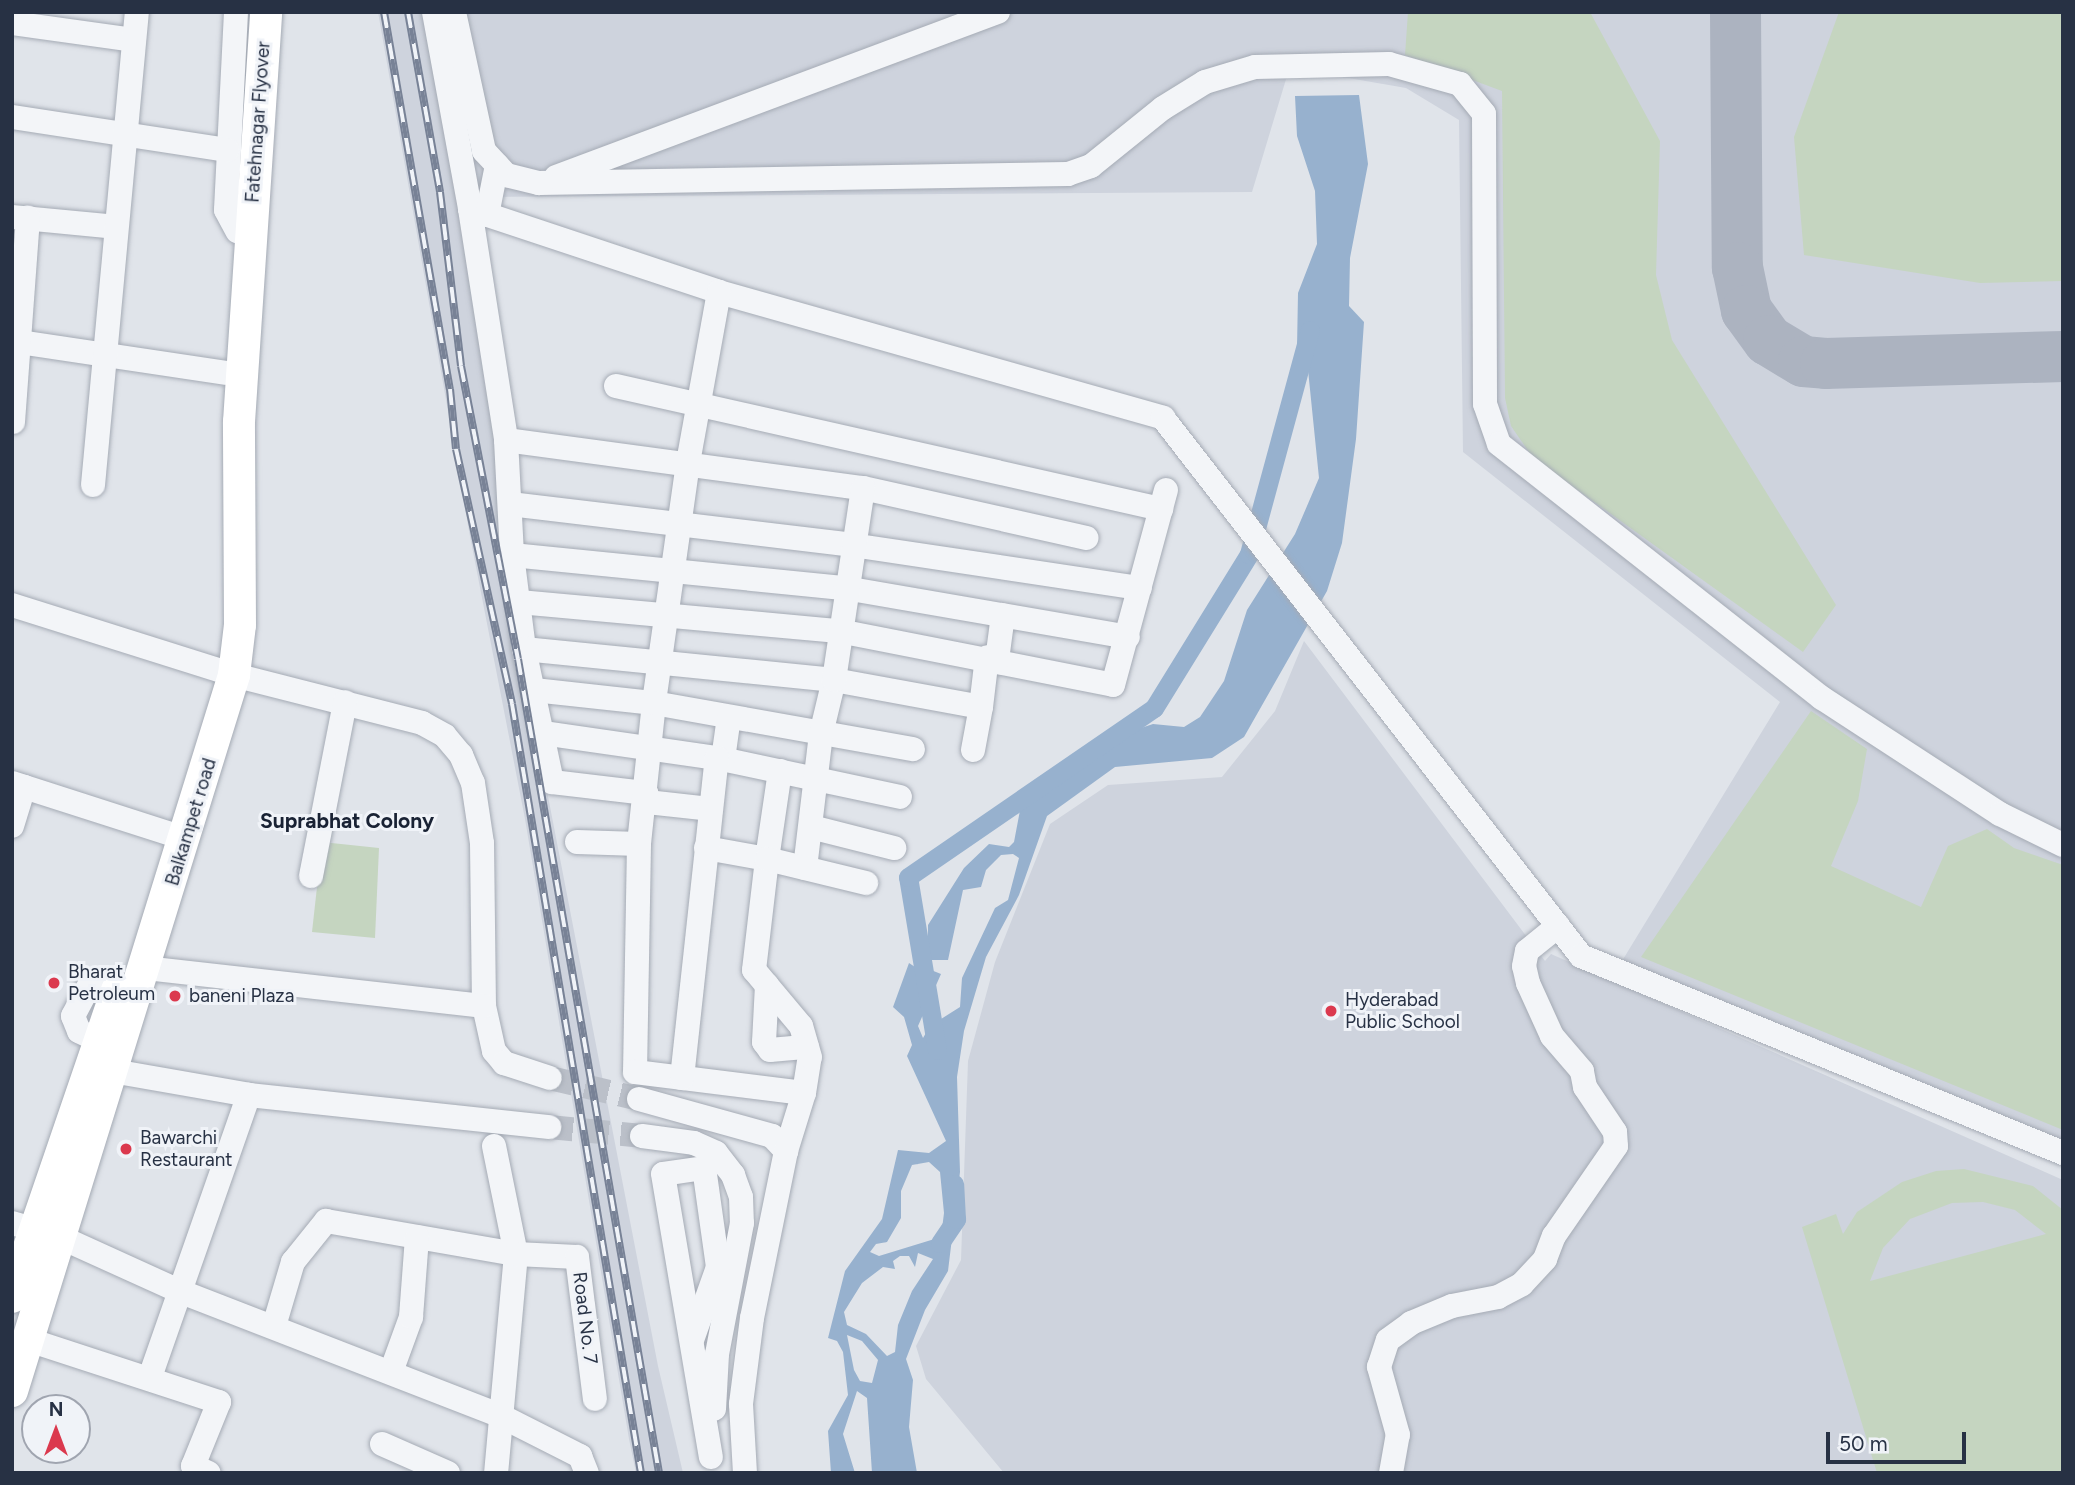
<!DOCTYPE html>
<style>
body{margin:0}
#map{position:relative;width:2075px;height:1485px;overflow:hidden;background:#e0e4ea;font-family:Figtree,sans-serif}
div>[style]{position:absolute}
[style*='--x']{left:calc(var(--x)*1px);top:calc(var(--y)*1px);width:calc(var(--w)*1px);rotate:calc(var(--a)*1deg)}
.built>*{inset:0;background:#ced3dd}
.green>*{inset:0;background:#c5d5c0}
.water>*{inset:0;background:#97b1ce}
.canal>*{height:19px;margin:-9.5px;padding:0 9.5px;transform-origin:9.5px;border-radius:9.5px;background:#97b1ce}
.taxiway>*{height:51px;margin:-25.5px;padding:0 25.5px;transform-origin:25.5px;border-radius:25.5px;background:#acb3c0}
.minor-tunnel>*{height:24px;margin-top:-12px;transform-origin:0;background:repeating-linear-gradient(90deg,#bbc0c9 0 24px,transparent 0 36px)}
.roads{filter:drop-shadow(0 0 2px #a5abb5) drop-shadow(0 0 2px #a5abb5)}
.minor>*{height:24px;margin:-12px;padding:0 12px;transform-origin:12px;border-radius:12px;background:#f3f5f8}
.major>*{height:32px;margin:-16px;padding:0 16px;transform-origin:16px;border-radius:16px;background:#fff}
.rail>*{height:8px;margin-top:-4px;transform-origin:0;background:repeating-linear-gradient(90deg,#f0f3f8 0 16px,#788296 0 32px);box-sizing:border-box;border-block:2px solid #788296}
.dots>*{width:19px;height:19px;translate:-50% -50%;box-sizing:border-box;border:4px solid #f0f3f8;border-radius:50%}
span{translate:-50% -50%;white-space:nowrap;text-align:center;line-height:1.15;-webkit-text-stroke:6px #f0f3f8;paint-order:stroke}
.street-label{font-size:19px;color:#273144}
.poi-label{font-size:19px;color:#273144}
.left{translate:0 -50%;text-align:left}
.neighbourhood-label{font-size:21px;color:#192234;font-weight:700}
.frame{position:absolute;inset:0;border:14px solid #273144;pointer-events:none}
.north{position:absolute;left:21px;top:1394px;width:70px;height:70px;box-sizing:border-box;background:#f0f3f8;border:2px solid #a0a5b0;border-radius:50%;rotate:0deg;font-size:19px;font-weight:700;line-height:28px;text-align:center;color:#273144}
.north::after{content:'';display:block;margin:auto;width:24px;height:32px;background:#db394e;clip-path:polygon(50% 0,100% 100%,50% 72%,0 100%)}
.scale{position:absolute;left:1826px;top:1432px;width:140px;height:32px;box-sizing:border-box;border:4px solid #273144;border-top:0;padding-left:9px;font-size:21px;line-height:24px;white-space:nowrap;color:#273144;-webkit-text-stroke:5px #f0f3f8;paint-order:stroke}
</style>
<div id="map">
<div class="built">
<div style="clip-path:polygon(378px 12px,424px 12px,499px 440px,547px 791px,658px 1366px,683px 1473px,636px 1473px,629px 1439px,525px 819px,469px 531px)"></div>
<div style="clip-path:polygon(442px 12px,2063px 12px,2063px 1143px,1622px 961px,1780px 702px,1463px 452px,1459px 120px,1406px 88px,1337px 76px,1287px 76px,1252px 192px,477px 197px)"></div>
<div style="clip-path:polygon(1304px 641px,1545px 961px,1551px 954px,2063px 1180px,2063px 1473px,1004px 1473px,926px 1379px,916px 1346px,961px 1260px,968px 1061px,995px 962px,1050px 824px,1108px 785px,1222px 777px,1275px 711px)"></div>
</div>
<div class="green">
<div style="clip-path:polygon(1408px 12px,1590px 12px,1660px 141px,1656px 275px,1672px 340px,1836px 605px,1803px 652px,1533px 458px,1511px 426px,1505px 398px,1502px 91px,1405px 55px)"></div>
<div style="clip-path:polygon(1839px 12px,2063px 12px,2063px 281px,1980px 283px,1804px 255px,1794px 137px)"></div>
<div style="clip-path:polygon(1811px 711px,1867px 749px,1858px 801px,1831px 866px,1921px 907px,1948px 846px,1987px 829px,2014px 848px,2063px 865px,2063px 1130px,1641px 957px)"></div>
<div style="clip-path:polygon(322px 842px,379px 848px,375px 938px,312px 932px)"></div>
<div style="clip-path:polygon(evenodd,1964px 1169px,2033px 1186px,2063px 1210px,2063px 1473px,1877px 1473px,1802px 1227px,1836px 1214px,1843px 1234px,1857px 1212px,1902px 1182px,1936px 1171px,1964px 1169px,1983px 1202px,2015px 1210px,2046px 1234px,1870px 1281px,1883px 1248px,1910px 1219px,1952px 1203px,1983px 1202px)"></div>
</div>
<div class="water">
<div style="clip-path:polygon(evenodd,1359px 95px,1368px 164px,1350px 258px,1349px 306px,1364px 322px,1356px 439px,1342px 543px,1327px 591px,1244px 737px,1212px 758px,1115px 767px,1047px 816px,1019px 895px,986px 957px,964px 1031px,957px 1077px,960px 1172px,948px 1271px,925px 1310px,906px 1359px,913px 1380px,909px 1427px,917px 1473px,872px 1473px,867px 1398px,857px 1391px,843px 1434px,855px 1473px,831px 1473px,828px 1431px,848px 1395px,843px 1352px,837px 1341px,828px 1338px,845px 1271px,882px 1219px,898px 1150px,929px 1153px,946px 1141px,907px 1056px,912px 1045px,904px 1017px,893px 1007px,909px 963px,915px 967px,921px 962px,917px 951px,928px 948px,928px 925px,964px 868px,989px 844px,1009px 847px,1014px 842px,1021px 805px,1132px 731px,1153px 724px,1184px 727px,1200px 717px,1224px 681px,1247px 610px,1295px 534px,1319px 478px,1307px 360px,1297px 348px,1298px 293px,1317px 244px,1315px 191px,1297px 136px,1295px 96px,1359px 95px,1013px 854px,1019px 858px,1008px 900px,995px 908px,962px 978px,960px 1007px,930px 1026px,923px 1038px,918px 1026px,941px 974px,931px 970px,930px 960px,948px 960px,963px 890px,981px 887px,986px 870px,1001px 855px,1013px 854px,1359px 95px,929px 1162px,940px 1172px,944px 1213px,941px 1237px,879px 1256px,870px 1252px,876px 1244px,887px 1242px,901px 1218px,901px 1191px,912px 1165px,929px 1162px,1359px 95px,918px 1253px,933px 1259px,912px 1291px,898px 1325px,895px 1352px,887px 1356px,866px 1334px,847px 1325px,844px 1312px,862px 1283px,883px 1267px,895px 1269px,893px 1261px,900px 1256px,909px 1256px,915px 1267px,918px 1253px,1359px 95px,847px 1335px,862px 1341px,878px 1360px,872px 1383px,860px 1381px,854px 1370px,847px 1335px)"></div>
</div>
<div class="canal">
<div style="--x:937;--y:1050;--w:175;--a:-99.5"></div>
<div style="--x:908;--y:877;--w:298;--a:-34.5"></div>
<div style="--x:1154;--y:708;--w:181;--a:-58.3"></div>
<div style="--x:1249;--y:554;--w:232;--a:-74.8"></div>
<div style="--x:940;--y:1243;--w:29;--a:-56"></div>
<div style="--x:956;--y:1219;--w:35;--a:-93"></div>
</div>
<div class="taxiway">
<div style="--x:1735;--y:12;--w:255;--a:89.6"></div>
<div style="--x:1737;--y:267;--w:44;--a:78.2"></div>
<div style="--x:1746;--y:310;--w:37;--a:54"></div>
<div style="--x:1768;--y:340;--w:41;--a:31"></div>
<div style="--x:1803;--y:361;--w:22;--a:5"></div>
<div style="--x:1825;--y:363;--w:238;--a:-1.7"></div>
</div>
<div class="minor-tunnel">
<div style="--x:550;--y:1078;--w:91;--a:13.3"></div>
<div style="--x:549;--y:1127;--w:93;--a:5.5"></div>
</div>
<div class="roads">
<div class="minor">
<div style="--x:236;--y:12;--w:198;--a:92.9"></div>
<div style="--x:226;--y:210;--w:24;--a:62"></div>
<div style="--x:434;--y:12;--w:200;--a:79.6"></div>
<div style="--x:470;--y:209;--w:262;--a:18.4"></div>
<div style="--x:719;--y:292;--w:462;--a:15.8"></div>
<div style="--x:1163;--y:418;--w:681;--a:52.15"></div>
<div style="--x:1581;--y:956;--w:521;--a:22.23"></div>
<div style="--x:454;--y:12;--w:142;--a:77.8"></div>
<div style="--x:484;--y:151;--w:33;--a:47"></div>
<div style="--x:506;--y:175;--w:34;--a:14"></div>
<div style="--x:539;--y:183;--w:529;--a:-0.97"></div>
<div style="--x:1068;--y:174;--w:24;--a:-19"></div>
<div style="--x:1091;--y:166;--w:92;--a:-38.9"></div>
<div style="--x:1163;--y:108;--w:49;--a:-31.8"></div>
<div style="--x:1205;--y:82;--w:52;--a:-16.7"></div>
<div style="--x:1255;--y:67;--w:134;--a:-1.3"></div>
<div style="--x:1389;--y:64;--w:74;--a:15.7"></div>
<div style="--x:1460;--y:84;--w:38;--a:51"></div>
<div style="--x:1484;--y:114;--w:290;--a:89.8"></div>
<div style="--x:1485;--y:404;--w:42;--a:70.7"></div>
<div style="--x:1499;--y:444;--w:411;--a:38.2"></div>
<div style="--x:1822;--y:698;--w:212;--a:33.1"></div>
<div style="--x:2000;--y:814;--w:70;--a:26.2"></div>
<div style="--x:12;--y:23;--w:123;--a:7.9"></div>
<div style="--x:12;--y:117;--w:218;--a:8.7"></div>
<div style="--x:556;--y:177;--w:472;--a:-20.5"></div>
<div style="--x:470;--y:209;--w:234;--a:81.1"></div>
<div style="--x:506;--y:440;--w:115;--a:87"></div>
<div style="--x:512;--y:555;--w:95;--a:82.7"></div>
<div style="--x:524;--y:649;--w:136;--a:78.1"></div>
<div style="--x:552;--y:782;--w:95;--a:6.7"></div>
<div style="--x:646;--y:793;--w:9;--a:84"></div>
<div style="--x:647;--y:802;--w:63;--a:6.3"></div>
<div style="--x:487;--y:215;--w:51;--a:-78.7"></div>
<div style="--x:13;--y:217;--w:103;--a:5.5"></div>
<div style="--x:719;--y:292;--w:174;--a:100.3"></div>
<div style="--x:688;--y:463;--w:242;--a:98.1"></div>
<div style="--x:654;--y:703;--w:142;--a:96.1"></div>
<div style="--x:639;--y:844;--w:228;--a:91"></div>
<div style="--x:635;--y:1072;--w:170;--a:7.1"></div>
<div style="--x:12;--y:341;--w:216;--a:8.5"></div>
<div style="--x:616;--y:386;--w:559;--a:12.72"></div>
<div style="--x:13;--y:422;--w:205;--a:-85.8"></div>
<div style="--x:506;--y:440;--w:360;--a:7.7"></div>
<div style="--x:863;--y:488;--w:229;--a:12.6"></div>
<div style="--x:93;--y:485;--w:475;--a:-84.7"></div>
<div style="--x:510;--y:504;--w:344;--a:6.8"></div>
<div style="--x:852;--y:545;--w:291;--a:8.5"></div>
<div style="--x:512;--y:555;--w:335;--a:5.7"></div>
<div style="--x:845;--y:588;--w:287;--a:9.8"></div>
<div style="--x:519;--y:602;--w:321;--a:5.2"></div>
<div style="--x:839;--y:631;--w:279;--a:11.1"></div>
<div style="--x:1113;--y:685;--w:202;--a:-74.8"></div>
<div style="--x:12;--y:605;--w:233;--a:17.5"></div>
<div style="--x:234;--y:675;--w:194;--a:14.3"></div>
<div style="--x:422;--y:723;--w:26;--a:29"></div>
<div style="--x:445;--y:736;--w:25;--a:50"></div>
<div style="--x:461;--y:755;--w:30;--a:67"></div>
<div style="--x:473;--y:783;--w:61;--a:81.5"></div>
<div style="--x:482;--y:843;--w:163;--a:89.3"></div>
<div style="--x:484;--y:1006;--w:46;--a:77.5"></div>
<div style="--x:494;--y:1051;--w:16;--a:50"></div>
<div style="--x:504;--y:1063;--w:48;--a:18.1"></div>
<div style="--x:524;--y:649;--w:312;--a:5.7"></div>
<div style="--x:834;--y:680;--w:149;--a:10.4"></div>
<div style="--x:981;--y:707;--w:50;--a:-83.2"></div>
<div style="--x:997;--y:660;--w:45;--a:-82.4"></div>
<div style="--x:534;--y:690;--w:121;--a:6.2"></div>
<div style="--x:654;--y:703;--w:263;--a:10.1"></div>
<div style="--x:543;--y:733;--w:176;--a:8.2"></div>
<div style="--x:717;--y:758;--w:187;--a:12"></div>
<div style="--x:973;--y:750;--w:44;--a:-79.5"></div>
<div style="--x:723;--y:759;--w:42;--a:-81.9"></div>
<div style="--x:12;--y:783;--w:164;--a:17.8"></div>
<div style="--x:12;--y:826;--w:41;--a:-72.9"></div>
<div style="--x:811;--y:827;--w:86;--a:14.2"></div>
<div style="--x:577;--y:842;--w:62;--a:1.8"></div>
<div style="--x:706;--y:848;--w:62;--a:10.2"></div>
<div style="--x:767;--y:859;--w:89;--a:-81.6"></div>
<div style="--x:805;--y:868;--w:135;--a:-83.2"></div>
<div style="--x:821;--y:734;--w:56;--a:-76.5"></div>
<div style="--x:834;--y:680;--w:194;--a:-81.4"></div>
<div style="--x:311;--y:876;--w:177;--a:-78.9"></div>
<div style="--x:145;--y:968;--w:341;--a:6.4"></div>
<div style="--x:767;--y:985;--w:57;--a:93"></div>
<div style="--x:764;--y:1042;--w:10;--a:53"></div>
<div style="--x:770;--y:1050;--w:37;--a:-5"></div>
<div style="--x:100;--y:1041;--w:23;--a:-155"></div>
<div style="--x:79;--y:1031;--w:16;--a:-112"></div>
<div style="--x:73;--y:1016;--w:34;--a:-62"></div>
<div style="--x:89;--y:986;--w:29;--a:4"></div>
<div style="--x:95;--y:1068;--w:156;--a:9.9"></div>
<div style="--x:249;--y:1095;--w:302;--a:6.1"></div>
<div style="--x:682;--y:1078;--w:322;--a:-83.8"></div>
<div style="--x:639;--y:1099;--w:138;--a:15.5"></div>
<div style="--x:772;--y:1136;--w:21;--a:47"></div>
<div style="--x:786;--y:1151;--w:170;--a:101.5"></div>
<div style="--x:752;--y:1318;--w:87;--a:97.3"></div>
<div style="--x:741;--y:1404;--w:69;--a:86.7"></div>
<div style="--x:642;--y:1136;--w:52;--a:7.7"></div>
<div style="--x:694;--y:1143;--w:24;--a:24"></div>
<div style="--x:716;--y:1153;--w:28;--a:52"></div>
<div style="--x:733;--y:1175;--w:23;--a:70"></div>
<div style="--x:741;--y:1197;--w:26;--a:88"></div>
<div style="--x:742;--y:1223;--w:133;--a:100.8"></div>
<div style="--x:717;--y:1354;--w:55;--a:93.1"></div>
<div style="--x:494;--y:1146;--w:110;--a:78.5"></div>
<div style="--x:516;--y:1254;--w:220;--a:95.2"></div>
<div style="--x:786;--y:1151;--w:61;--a:-72.8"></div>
<div style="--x:804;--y:1093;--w:36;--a:-81"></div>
<div style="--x:810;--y:1057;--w:32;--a:-106"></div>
<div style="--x:801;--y:1026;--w:73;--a:-130"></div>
<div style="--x:754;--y:970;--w:112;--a:-83.3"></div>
<div style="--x:767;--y:859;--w:102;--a:13.6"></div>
<div style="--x:12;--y:1223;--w:50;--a:16.3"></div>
<div style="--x:60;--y:1237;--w:131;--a:24.4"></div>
<div style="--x:179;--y:1291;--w:345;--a:21.2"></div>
<div style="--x:501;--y:1416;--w:89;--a:26.9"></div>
<div style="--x:580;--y:1456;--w:18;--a:68"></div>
<div style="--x:274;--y:1326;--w:67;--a:-73.5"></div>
<div style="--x:293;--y:1262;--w:53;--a:-51.2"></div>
<div style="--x:326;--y:1221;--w:193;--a:9.9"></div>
<div style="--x:516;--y:1254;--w:61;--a:2.8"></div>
<div style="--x:577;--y:1257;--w:143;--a:82.8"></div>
<div style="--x:29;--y:1340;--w:200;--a:18.1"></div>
<div style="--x:219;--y:1402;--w:69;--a:112.1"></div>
<div style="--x:193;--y:1466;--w:17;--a:24"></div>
<div style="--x:692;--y:1340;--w:77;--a:-70.4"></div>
<div style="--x:718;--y:1267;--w:100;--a:-98"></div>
<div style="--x:704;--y:1168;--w:41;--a:171.7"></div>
<div style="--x:663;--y:1174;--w:287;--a:80.4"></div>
<div style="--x:391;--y:1372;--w:59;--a:-70"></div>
<div style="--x:411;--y:1317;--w:80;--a:-85.7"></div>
<div style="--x:150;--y:1377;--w:299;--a:-70.7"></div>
<div style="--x:382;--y:1444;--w:72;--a:23.7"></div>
<div style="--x:1391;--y:1473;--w:39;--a:-80"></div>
<div style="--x:1398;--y:1435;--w:71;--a:-105.6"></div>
<div style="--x:1379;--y:1367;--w:28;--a:-72"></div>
<div style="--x:1388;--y:1340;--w:29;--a:-36"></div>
<div style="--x:1411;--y:1323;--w:44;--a:-22.5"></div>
<div style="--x:1452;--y:1306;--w:47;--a:-11.1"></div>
<div style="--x:1498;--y:1297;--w:27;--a:-28"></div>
<div style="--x:1522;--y:1284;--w:34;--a:-47"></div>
<div style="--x:1545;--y:1259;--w:25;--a:-69"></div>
<div style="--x:1554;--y:1236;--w:109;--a:-55.4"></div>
<div style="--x:1616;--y:1146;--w:14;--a:-94"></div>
<div style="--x:1615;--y:1132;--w:54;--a:-123.7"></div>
<div style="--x:1585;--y:1087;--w:16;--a:-101"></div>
<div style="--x:1582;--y:1071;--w:46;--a:-130.6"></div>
<div style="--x:1552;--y:1036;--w:58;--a:-114.4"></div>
<div style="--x:1528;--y:983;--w:17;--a:-103"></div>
<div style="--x:1524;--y:966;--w:15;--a:-79"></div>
<div style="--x:1527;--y:951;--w:40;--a:-39"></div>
</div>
<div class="major">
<div style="--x:12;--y:1297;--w:324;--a:-71.1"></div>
<div style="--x:12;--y:1391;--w:750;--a:-72.77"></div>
<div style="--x:234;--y:675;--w:50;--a:-83.2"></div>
<div style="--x:240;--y:625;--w:203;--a:-90.3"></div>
<div style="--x:239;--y:422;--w:411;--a:-86.2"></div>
</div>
</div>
<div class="rail">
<div style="--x:384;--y:12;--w:383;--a:80.1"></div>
<div style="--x:450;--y:389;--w:60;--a:84.3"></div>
<div style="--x:456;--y:449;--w:261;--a:77.6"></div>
<div style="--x:512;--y:704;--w:780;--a:80.48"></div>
<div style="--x:408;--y:12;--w:183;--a:79.9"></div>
<div style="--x:440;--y:192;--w:175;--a:83.1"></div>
<div style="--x:461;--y:366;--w:298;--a:79"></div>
<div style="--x:518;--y:659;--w:826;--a:80.17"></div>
</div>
<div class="dots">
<div style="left:54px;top:983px;background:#db394e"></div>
<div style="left:175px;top:996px;background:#db394e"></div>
<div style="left:1331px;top:1011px;background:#db394e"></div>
<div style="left:126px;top:1149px;background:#db394e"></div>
</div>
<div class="street-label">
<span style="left:258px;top:122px;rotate:-86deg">Fatehnagar Flyover</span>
<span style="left:191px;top:822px;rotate:-73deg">Balkampet road</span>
<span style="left:585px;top:1318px;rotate:83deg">Road No. 7</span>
</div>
<div class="poi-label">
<span class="left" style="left:68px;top:983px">Bharat<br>Petroleum</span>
<span class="left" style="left:189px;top:996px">baneni Plaza</span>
<span class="left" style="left:1345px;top:1011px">Hyderabad<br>Public School</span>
<span class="left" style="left:140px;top:1149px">Bawarchi<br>Restaurant</span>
</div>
<div class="neighbourhood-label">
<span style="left:347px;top:821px">Suprabhat Colony</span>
</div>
<div class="frame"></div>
<div class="north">N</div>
<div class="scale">50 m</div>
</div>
